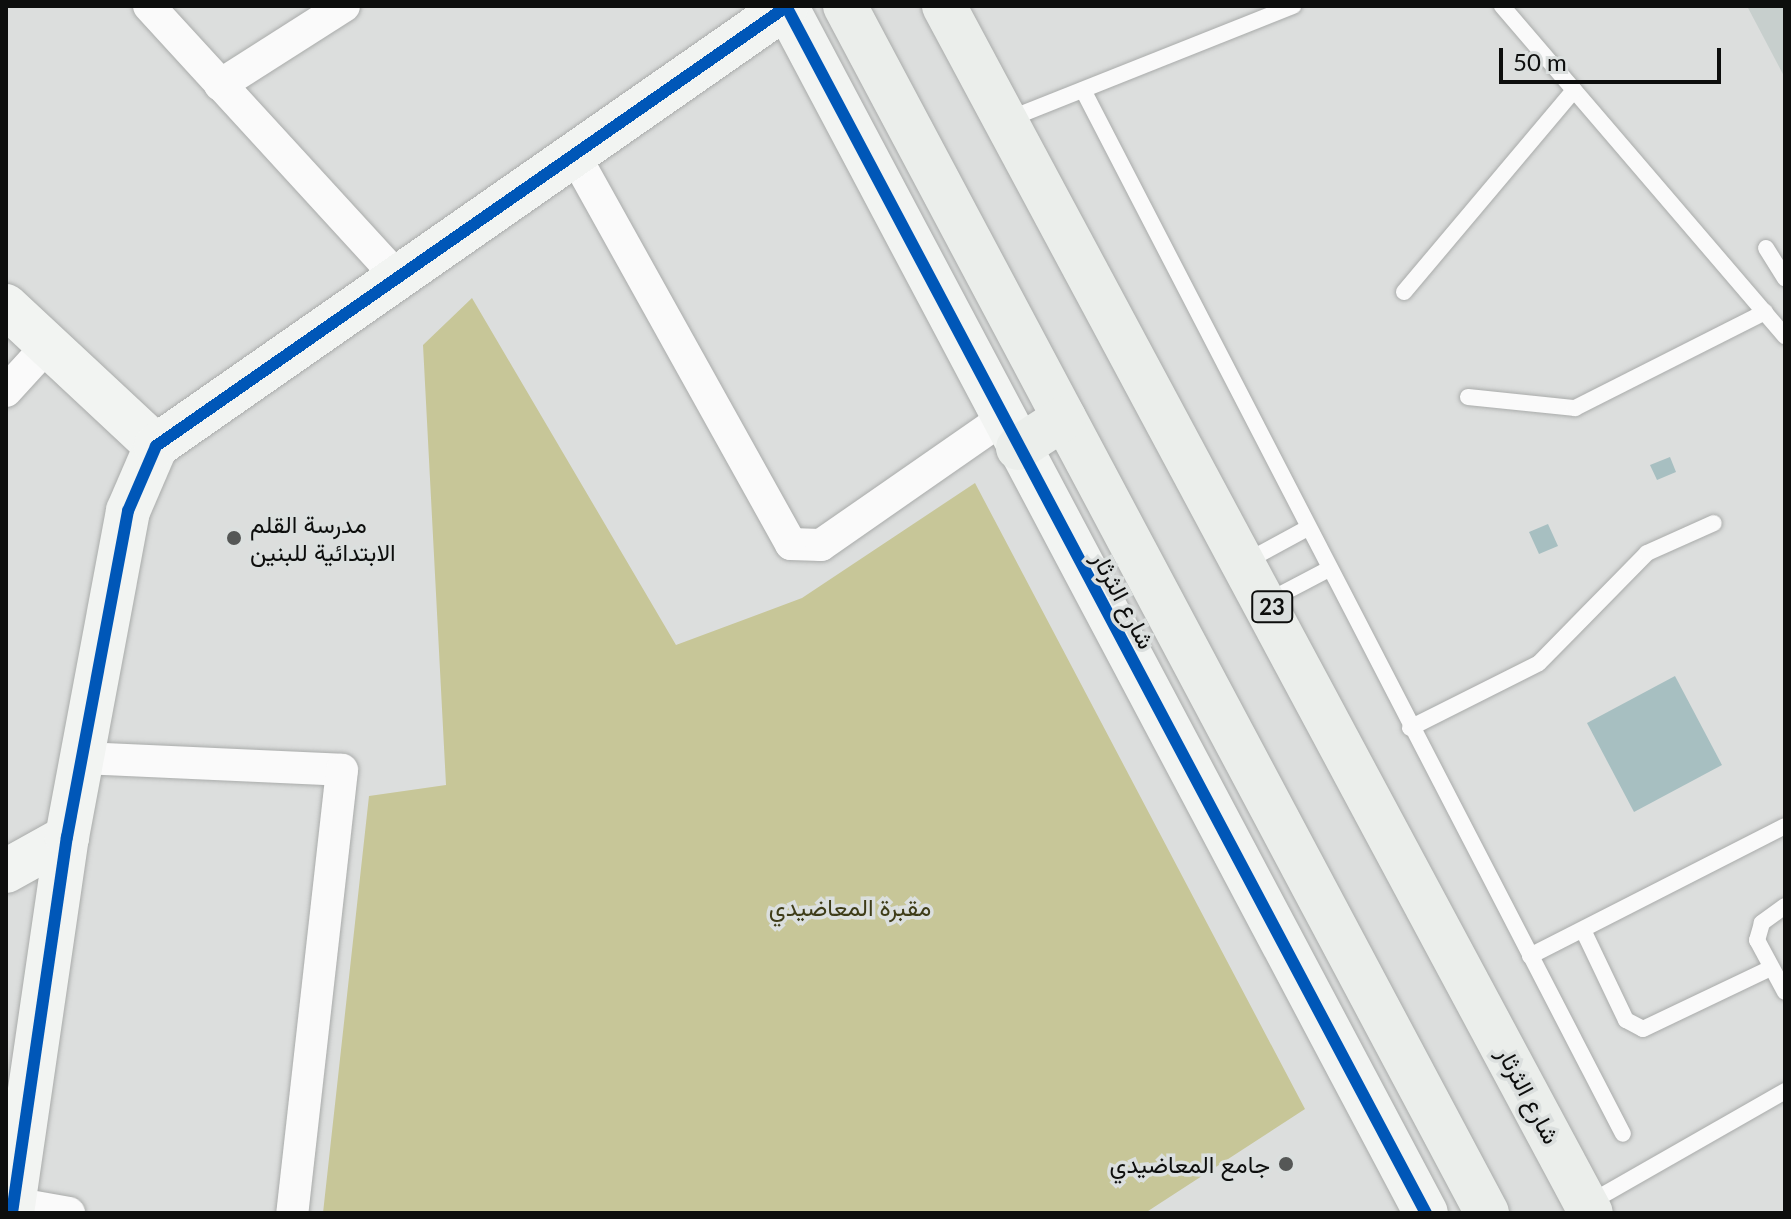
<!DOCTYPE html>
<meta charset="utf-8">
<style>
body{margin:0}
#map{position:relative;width:1791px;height:1219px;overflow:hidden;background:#dcdedd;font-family:Lato,Vazirmatn,sans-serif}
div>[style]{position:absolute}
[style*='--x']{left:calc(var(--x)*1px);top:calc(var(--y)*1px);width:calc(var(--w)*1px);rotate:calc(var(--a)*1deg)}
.built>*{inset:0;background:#c7cfcd}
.green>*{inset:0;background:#c7c698}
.building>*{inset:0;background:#a7bfc1}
.roads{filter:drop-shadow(0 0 2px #a9abaa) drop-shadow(0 0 2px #a9abaa)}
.lane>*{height:16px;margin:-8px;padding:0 8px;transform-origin:8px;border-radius:8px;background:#fafafa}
.street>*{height:32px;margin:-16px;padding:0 16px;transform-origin:16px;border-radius:16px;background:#fafafa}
.secondary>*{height:44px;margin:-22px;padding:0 22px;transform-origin:22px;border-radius:22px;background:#f2f4f2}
.primary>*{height:44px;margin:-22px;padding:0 22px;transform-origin:22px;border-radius:22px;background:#ebeeeb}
.cycleway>*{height:12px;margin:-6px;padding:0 6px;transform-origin:6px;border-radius:6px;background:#0057b8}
.dots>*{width:22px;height:22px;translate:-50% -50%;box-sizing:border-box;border:4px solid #dbdfde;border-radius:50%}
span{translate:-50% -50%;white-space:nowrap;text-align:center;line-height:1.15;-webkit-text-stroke:7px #dbdfde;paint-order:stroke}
.shield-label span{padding:2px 6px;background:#dbdfde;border:2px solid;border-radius:6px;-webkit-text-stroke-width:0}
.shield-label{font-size:22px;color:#0d0e0d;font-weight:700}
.poi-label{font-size:24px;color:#0d0e0d}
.left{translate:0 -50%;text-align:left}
.right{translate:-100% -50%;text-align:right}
.street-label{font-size:24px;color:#0d0e0d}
.park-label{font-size:24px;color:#3e3c18}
.frame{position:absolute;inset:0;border:8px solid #0d0e0d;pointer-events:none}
.scale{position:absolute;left:1499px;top:48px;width:222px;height:36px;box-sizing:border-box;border:4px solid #0d0e0d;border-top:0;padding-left:10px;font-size:24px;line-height:28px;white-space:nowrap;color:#0d0e0d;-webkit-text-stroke:6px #dbdfde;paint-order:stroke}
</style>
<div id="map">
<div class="built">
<div style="clip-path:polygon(1747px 6px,1785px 6px,1785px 78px)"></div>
</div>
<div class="green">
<div style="clip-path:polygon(472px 298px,676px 645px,802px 598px,975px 483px,1305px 1109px,1145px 1213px,323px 1213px,369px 796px,446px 785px,423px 345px)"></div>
</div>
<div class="building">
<div style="clip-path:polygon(1670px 457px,1676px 472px,1657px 480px,1650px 465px)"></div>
<div style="clip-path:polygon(1548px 524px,1558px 546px,1539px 554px,1529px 532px)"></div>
<div style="clip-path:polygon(1675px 676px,1722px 765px,1634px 812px,1587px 723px)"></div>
</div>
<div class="roads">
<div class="lane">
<div style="--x:1502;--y:6;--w:435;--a:49.4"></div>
<div style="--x:1083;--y:90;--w:1175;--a:62.65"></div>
<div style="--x:1009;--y:119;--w:306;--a:-21.7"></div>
<div style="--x:1766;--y:248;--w:36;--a:58"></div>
<div style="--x:1404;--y:292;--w:264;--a:-49.9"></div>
<div style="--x:1468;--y:397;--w:108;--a:5.9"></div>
<div style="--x:1575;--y:408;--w:213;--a:-26.8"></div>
<div style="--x:1247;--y:561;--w:67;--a:-28.5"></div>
<div style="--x:1268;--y:601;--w:67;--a:-27.7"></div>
<div style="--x:1410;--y:728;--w:144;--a:-26.7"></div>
<div style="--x:1539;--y:663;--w:154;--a:-45.5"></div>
<div style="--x:1647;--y:553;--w:73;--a:-24.1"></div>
<div style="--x:1785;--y:906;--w:29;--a:144"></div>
<div style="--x:1762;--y:923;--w:18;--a:106"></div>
<div style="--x:1757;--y:940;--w:59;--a:61.7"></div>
<div style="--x:1583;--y:930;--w:100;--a:64.5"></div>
<div style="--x:1626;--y:1020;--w:19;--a:28"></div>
<div style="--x:1643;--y:1029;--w:142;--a:-25.5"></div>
<div style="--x:1530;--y:956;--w:286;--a:-27"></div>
<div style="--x:1589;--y:1203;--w:226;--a:-29.7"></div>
</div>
<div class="street">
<div style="--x:149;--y:6;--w:372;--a:47.5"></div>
<div style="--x:220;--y:85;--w:147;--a:-32.5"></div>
<div style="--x:575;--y:156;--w:444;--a:60.9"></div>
<div style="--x:791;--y:544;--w:30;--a:2"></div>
<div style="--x:821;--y:545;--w:221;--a:-34.8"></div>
<div style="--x:6;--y:391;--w:62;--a:-47.6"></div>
<div style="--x:82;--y:758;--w:260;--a:2.6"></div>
<div style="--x:342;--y:770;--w:446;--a:96.4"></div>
<div style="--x:13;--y:1203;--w:57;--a:10.1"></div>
</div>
<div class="secondary">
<div style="--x:786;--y:6;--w:1366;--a:62.07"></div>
<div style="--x:6;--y:306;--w:205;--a:43"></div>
<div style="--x:6;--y:871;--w:70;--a:-29.1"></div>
<div style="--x:12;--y:1213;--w:380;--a:-81.7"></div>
<div style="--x:67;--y:837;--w:332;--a:-79.4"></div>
<div style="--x:128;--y:511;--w:71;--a:-66.7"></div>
<div style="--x:156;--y:446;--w:768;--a:-34.87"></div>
</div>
<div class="primary">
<div style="--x:845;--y:6;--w:1367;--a:61.99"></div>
<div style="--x:944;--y:6;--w:1369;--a:61.81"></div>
<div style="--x:1018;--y:448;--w:55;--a:-33.1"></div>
</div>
</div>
<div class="cycleway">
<div style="--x:786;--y:6;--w:1366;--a:62.07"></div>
<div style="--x:12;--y:1213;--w:380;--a:-81.7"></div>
<div style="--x:67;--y:837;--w:332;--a:-79.4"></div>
<div style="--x:128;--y:511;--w:71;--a:-66.7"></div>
<div style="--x:156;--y:446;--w:768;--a:-34.87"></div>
</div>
<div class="dots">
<div style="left:234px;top:538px;background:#555756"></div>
<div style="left:1286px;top:1164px;background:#555756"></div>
</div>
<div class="shield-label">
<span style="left:1272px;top:607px">23</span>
</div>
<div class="poi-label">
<span class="left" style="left:250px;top:538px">مدرسة القلم<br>الابتدائية للبنين</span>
<span class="right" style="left:1270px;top:1164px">جامع المعاضيدي</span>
</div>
<div class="street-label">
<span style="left:1124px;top:600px;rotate:62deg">شارع الثرثار</span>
<span style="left:1529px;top:1095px;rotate:62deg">شارع الثرثار</span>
</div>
<div class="park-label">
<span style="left:850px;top:907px">مقبرة المعاضيدي</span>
</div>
<div class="frame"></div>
<div class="scale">50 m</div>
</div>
